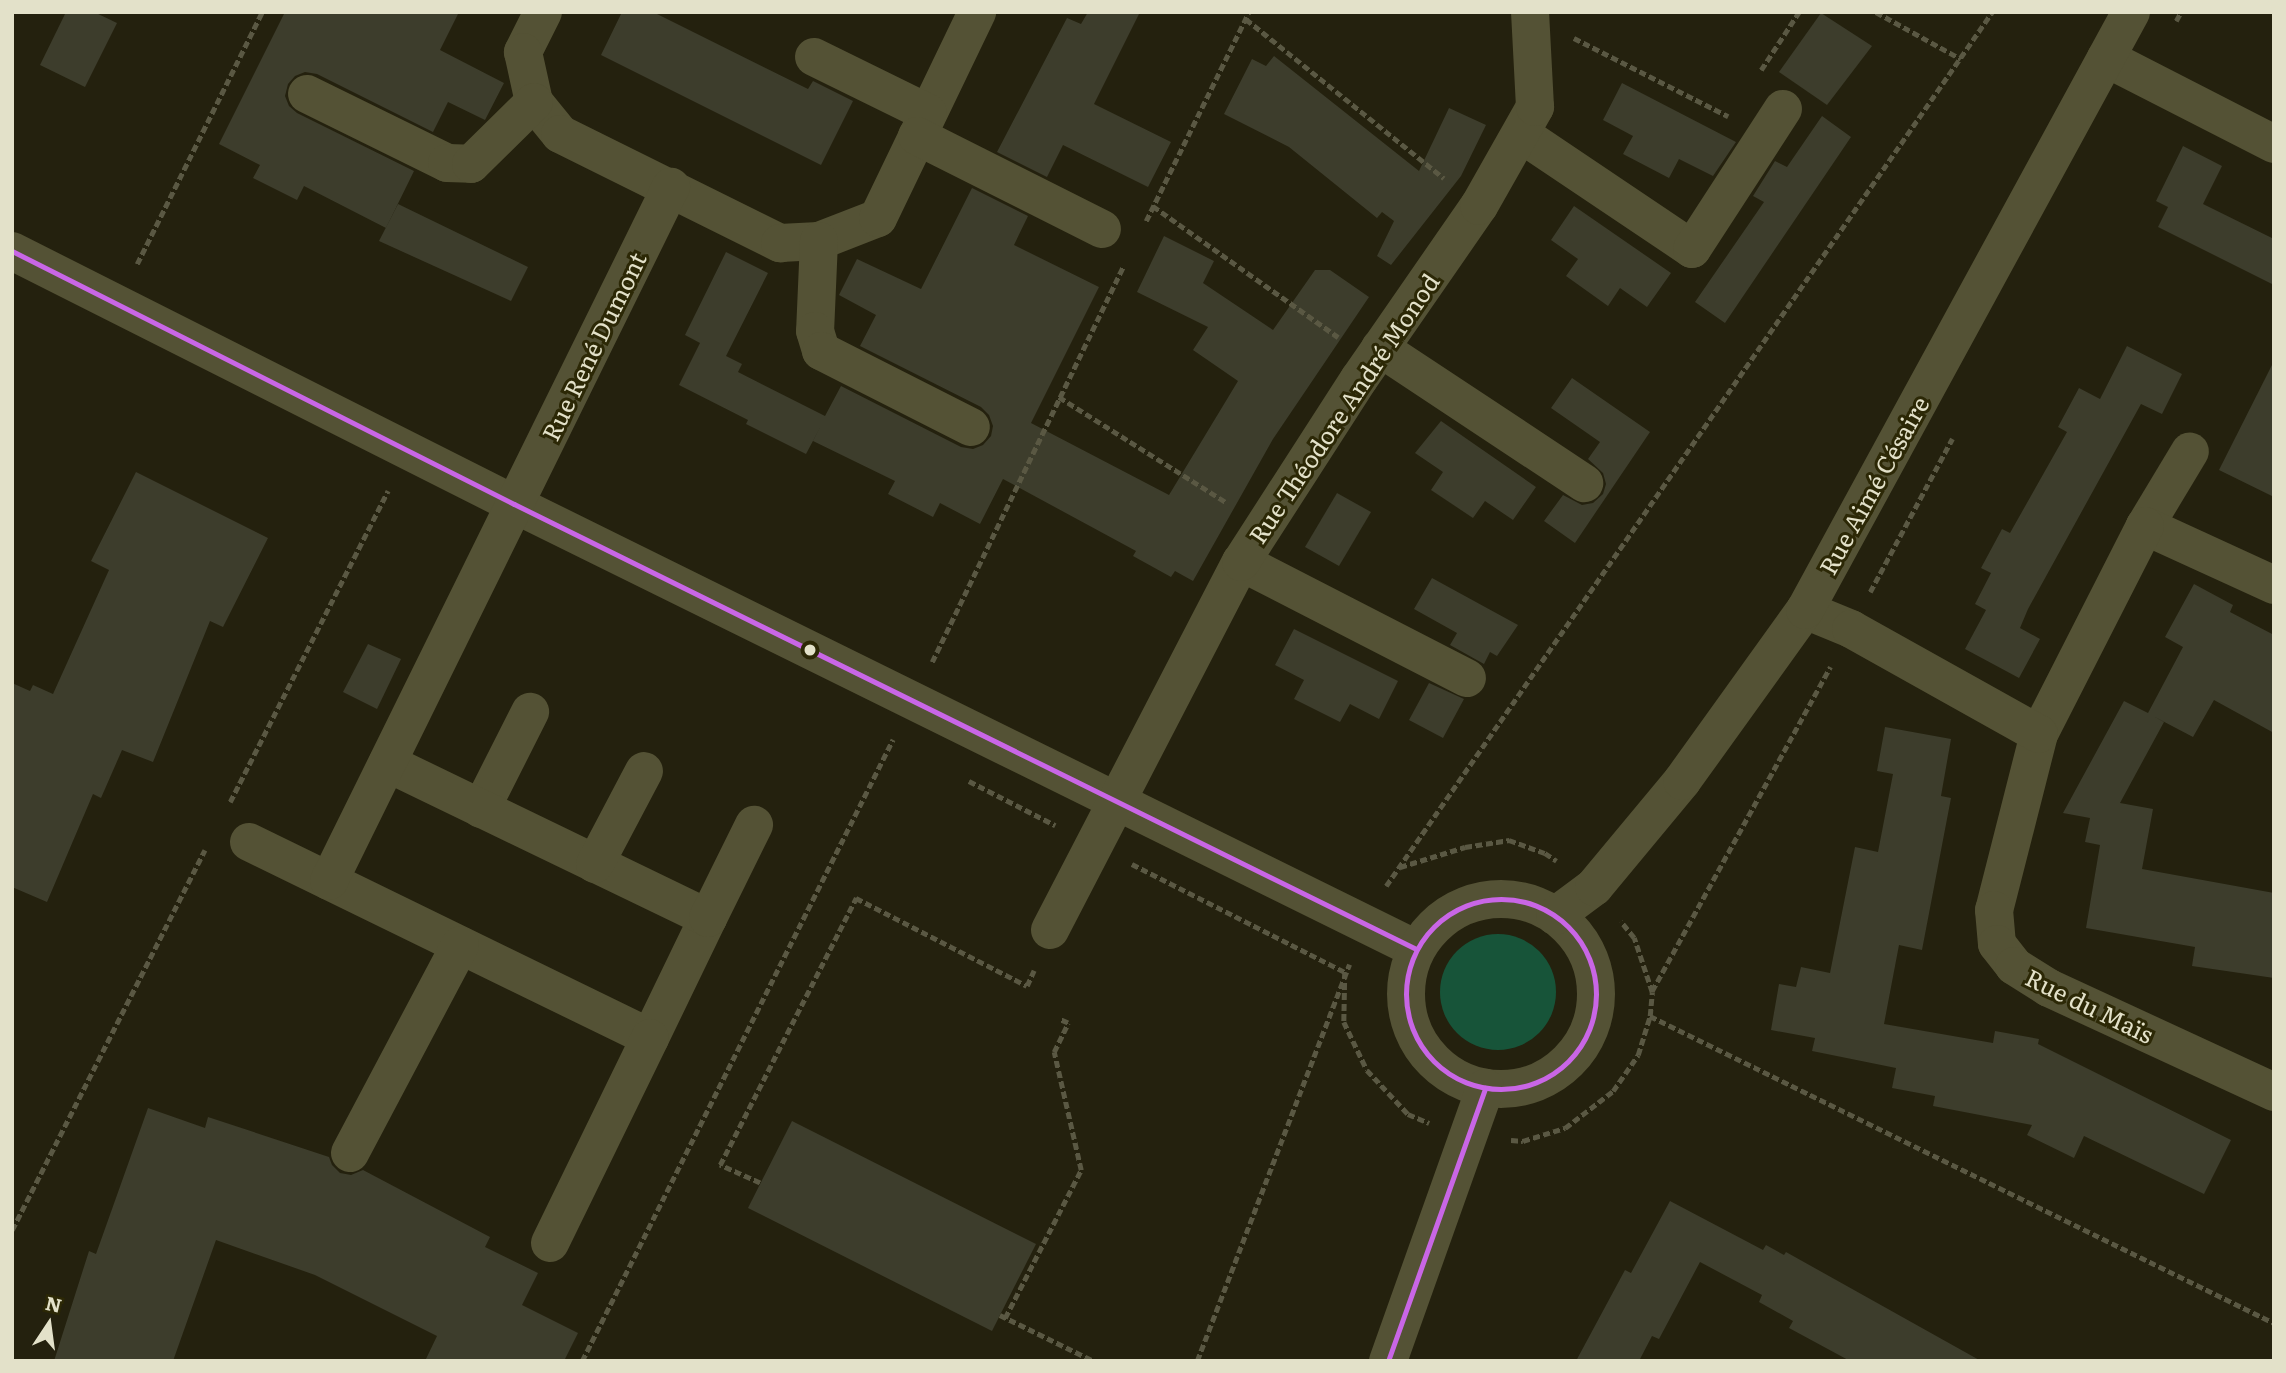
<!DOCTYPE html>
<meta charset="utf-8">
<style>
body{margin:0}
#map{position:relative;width:2286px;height:1373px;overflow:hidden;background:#24210e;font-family:Literata,serif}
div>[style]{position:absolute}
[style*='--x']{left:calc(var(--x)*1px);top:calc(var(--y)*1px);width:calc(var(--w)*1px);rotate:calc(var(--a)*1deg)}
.green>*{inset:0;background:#175439}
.round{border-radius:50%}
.building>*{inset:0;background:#3d3d2c}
.path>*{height:4.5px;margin-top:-2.25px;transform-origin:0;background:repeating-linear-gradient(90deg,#5a5843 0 7px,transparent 0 10.5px)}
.minor>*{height:38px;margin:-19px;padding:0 19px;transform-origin:19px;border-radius:19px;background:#545235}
.minor>.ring{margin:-19px;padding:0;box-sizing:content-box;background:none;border:38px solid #545235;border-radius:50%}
.bus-1>*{height:5px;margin:-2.5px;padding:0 2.5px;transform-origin:2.5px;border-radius:2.5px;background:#c966e6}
.bus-1>.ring{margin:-2.5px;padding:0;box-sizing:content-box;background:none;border:5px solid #c966e6;border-radius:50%}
.dots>*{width:19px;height:19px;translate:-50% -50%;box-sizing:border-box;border:4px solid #2c2806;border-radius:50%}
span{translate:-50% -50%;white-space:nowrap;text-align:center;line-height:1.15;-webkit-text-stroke:6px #2c2806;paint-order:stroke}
.street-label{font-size:24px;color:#e3e1c9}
.frame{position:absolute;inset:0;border:14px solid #e3e1c9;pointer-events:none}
.north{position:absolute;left:14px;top:1289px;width:70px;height:70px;-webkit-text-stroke:5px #2c2806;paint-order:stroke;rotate:13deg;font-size:19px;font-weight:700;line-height:28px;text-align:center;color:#e3e1c9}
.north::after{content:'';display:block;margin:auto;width:24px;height:32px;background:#e3e1c9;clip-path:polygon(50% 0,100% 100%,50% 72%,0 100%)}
</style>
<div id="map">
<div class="green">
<div class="round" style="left:1440px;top:934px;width:116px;height:116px"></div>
</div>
<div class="building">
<div style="clip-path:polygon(66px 12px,94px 12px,117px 23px,85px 87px,40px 65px)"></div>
<div style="clip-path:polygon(285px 12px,459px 12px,440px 50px,504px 83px,485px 120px,448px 102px,433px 132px,317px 74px,305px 72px,295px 76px,288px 84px,285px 96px,289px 106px,297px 113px,414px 171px,386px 228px,304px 186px,297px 200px,253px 178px,260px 165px,219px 144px)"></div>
<div style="clip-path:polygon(622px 12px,653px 12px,808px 89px,813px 81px,853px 101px,821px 165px,601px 55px)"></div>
<div style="clip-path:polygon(1088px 12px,1140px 12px,1094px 104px,1171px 142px,1148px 187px,1063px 145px,1047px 177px,997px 152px,1067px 18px,1081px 24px)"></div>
<div style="clip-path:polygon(1821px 13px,1872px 46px,1827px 105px,1779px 72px)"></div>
<div style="clip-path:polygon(1274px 56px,1419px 171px,1449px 108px,1486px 125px,1461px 176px,1391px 265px,1377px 256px,1394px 221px,1382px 212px,1377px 218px,1289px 147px,1224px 114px,1252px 59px,1266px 66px)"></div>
<div style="clip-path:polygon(1622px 83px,1736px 142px,1713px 176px,1679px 159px,1669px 178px,1623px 154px,1633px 136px,1603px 120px)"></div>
<div style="clip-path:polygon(1822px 116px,1851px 137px,1725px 323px,1695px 302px,1764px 202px,1753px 196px,1775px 161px,1787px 167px)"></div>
<div style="clip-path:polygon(2183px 146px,2222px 166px,2203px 204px,2274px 239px,2274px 285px,2158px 227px,2168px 207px,2156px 201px)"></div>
<div style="clip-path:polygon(972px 188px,1028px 216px,1014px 245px,1099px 287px,1031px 423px,1169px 495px,1238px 381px,1193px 350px,1208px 327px,1137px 292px,1164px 236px,1214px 261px,1203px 283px,1273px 330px,1315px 270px,1330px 270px,1369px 297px,1273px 439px,1193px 581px,1175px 571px,1171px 577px,1133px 556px,1136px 551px,1003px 479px,980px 524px,940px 503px,933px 517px,888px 494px,895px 481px,813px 441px,823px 422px,806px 454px,746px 424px,748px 420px,679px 385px,700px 343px,685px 335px,726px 252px,768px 273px,726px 356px,742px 364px,738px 372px,825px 416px,841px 386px,961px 447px,973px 449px,983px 445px,991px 436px,993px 426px,989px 415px,981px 407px,860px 346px,876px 315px,839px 295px,857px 259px,921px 289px)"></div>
<div style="clip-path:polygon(398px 204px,528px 267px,511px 301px,379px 241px)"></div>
<div style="clip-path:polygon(1574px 206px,1671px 273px,1647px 307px,1620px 288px,1608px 306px,1566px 276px,1578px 259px,1551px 240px)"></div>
<div style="clip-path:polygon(2127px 346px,2182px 374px,2162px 414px,2141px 404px,2028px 609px,2020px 628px,2040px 639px,2019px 678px,1965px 649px,1986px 610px,1975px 604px,1991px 573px,1981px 568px,2002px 529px,2010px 533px,2067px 432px,2058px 427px,2079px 388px,2100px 399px)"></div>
<div style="clip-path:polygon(2274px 361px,2274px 497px,2219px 470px)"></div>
<div style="clip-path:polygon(1572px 378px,1650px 432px,1575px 543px,1544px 521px,1563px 495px,1582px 505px,1593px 503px,1603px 494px,1606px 484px,1603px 473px,1588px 459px,1600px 442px,1551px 408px)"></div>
<div style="clip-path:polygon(1441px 421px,1536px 487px,1513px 520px,1485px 501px,1473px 518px,1431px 490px,1443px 472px,1415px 453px)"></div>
<div style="clip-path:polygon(136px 472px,268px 538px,223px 627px,210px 621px,153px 762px,122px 750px,101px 798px,93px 794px,47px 902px,12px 887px,12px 683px,30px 691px,33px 685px,53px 694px,109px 570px,91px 561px)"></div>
<div style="clip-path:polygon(1337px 493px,1371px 512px,1339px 566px,1305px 547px)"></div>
<div style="clip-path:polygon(1432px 578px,1518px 625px,1497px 656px,1490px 652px,1484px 664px,1450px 645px,1457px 633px,1414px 609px)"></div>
<div style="clip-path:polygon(2194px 584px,2233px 605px,2230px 612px,2274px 635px,2274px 733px,2214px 700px,2193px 737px,2153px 716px,2164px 722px,2120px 803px,2153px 809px,2142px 869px,2274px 893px,2274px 978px,2192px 966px,2195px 947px,2086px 928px,2100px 845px,2085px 842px,2090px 818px,2063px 813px,2124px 701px,2148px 713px,2183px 647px,2165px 637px)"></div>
<div style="clip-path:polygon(1294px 629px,1398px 681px,1379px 719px,1350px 704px,1340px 722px,1294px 699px,1304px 680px,1275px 665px)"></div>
<div style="clip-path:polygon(368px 644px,401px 659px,377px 709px,343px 692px)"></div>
<div style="clip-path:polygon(1429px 683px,1464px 699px,1443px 738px,1409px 720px)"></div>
<div style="clip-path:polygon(1885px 727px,1951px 739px,1941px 796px,1951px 798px,1922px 950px,1899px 945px,1884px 1024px,1993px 1043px,1995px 1031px,2039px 1039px,2038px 1044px,2231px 1140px,2204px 1194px,2084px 1136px,2074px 1158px,2027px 1135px,2032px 1125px,1933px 1106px,1935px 1096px,1892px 1088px,1896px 1068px,1812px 1051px,1815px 1038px,1771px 1030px,1779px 984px,1796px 987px,1801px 967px,1830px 973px,1855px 847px,1878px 852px,1893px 774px,1877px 771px)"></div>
<div style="clip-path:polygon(148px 1108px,205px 1128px,208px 1117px,329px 1157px,332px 1165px,340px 1173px,351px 1175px,363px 1170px,490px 1237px,485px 1247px,538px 1273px,522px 1305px,578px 1333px,564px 1361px,425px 1361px,437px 1336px,315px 1275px,216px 1240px,173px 1361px,54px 1361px,89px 1251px,96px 1254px)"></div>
<div style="clip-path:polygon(792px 1121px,1036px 1244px,992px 1331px,748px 1208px)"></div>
<div style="clip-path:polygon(1670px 1201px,1763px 1250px,1766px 1245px,1784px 1255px,1786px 1252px,1981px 1361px,1850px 1361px,1789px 1328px,1793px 1321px,1759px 1302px,1762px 1295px,1700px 1262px,1659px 1339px,1652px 1336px,1639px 1361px,1576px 1361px,1625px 1270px,1631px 1273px)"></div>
</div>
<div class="path">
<div style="--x:1876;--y:12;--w:97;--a:28.9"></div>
<div style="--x:1246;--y:19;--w:254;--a:38.8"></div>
<div style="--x:2176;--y:21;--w:10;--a:-61"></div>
<div style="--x:1574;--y:38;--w:173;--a:26.9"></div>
<div style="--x:1761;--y:70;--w:69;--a:-56.8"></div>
<div style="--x:1153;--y:206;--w:227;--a:35.3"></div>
<div style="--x:1146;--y:221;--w:233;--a:-63.8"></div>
<div style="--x:137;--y:264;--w:281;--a:-63.6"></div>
<div style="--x:1059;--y:397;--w:199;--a:32.2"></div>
<div style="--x:1870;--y:592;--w:174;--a:-61.8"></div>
<div style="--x:932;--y:662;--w:439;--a:-64.2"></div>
<div style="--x:969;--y:781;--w:97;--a:27.1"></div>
<div style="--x:230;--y:802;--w:349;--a:-63.1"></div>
<div style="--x:1132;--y:864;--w:239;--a:26.9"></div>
<div style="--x:1345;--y:972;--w:50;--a:91.1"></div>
<div style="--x:1344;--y:1022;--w:53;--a:64.4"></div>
<div style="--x:1367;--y:1070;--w:60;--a:47"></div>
<div style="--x:1408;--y:1114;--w:23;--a:23"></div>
<div style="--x:1400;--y:867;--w:68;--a:-17.1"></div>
<div style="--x:1465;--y:847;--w:45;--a:-9"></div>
<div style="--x:1509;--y:840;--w:38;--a:20"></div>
<div style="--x:1545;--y:853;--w:14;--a:34"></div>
<div style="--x:1386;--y:886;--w:1064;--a:-55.26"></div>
<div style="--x:1652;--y:991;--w:370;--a:-61.2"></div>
<div style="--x:1650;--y:1016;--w:695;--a:26.2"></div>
<div style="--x:1511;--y:1140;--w:12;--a:5"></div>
<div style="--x:1523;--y:1141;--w:44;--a:-17.2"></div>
<div style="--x:1565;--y:1128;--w:61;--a:-37.6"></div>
<div style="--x:1613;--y:1091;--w:44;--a:-55.2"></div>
<div style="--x:1638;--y:1055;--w:41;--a:-72.9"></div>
<div style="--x:1650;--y:1016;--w:24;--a:-85"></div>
<div style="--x:1652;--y:992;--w:57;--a:-108.4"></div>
<div style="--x:1634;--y:938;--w:21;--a:-129"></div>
<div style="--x:760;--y:1183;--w:44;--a:-155.8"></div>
<div style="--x:720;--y:1165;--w:300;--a:-63"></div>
<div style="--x:856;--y:898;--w:192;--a:27.2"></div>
<div style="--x:1027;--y:986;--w:17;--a:-66"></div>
<div style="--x:12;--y:1230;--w:426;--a:-63.1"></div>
<div style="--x:1000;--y:1315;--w:105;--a:26.1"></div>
<div style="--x:1005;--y:1318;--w:166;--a:-62.8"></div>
<div style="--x:1081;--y:1170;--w:121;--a:-102.9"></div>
<div style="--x:1054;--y:1052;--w:32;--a:-64"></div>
<div style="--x:1068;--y:1023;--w:8;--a:-157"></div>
<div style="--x:582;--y:1361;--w:695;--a:-63.43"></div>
<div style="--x:1197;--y:1361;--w:425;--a:-69"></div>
</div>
<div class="minor">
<div style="--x:543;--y:12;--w:45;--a:116.6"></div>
<div style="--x:523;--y:52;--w:51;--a:77.6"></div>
<div style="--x:534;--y:102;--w:41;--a:50.9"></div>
<div style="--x:560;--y:134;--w:246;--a:26.4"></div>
<div style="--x:780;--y:243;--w:39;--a:-3"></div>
<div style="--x:819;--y:241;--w:63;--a:-21.3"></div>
<div style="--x:878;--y:218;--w:229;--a:-64.3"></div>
<div style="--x:814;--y:57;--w:127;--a:26.2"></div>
<div style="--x:2106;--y:58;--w:189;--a:27.1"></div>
<div style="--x:307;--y:94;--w:156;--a:26.2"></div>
<div style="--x:447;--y:163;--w:24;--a:2"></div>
<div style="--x:471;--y:164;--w:88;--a:-44.5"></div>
<div style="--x:1521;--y:134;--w:206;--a:33.9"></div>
<div style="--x:1692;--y:249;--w:167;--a:-57"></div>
<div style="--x:917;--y:136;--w:207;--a:26.7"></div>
<div style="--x:819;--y:241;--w:90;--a:92.5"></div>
<div style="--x:815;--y:331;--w:21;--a:73"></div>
<div style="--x:821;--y:351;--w:168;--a:26.9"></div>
<div style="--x:12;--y:251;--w:562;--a:26.75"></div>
<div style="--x:514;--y:504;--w:1006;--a:26.26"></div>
<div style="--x:1380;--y:348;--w:245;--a:33.5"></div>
<div style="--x:2145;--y:526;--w:87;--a:-59"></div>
<div style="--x:1241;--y:562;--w:254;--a:27.2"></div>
<div style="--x:2274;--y:585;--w:142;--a:-155.4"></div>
<div style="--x:2145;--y:526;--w:233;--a:117"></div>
<div style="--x:2039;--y:734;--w:182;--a:104.3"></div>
<div style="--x:1994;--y:910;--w:34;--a:85"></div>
<div style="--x:1997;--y:944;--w:28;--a:52"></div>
<div style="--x:2014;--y:966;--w:41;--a:32.2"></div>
<div style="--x:2049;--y:988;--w:248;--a:24.8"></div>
<div style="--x:1805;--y:610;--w:50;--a:22.4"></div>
<div style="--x:1851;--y:629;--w:215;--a:29.2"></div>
<div style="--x:481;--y:809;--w:109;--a:-63.2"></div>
<div style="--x:249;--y:842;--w:446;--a:26"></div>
<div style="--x:650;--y:1038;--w:133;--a:-64.2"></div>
<div style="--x:708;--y:918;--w:356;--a:-154.2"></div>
<div style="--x:595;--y:864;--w:105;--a:-62.2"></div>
<div style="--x:329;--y:881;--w:774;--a:-63.77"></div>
<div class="ring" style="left:1406px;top:899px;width:152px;height:152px"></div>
<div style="--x:1555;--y:916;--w:49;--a:-36.6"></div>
<div style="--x:1594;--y:887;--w:138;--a:-50.3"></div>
<div style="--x:1682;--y:781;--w:211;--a:-54.3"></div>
<div style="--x:1805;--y:610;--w:681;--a:-61.4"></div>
<div style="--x:708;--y:918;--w:104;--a:-63.7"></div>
<div style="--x:1050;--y:930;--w:415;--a:-62.6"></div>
<div style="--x:1241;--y:562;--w:218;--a:-57.2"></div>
<div style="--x:1359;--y:379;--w:211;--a:-55.3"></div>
<div style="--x:1479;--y:206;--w:114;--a:-60.5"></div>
<div style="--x:1535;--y:107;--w:95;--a:-93"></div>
<div style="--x:350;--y:1153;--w:235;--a:-62.1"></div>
<div style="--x:550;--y:1243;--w:228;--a:-64"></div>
<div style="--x:1388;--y:1361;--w:290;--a:-70.4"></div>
</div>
<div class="bus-1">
<div style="--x:12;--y:251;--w:562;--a:26.75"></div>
<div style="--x:514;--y:504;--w:1006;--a:26.26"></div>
<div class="ring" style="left:1406px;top:899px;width:185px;height:185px"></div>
<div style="--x:1388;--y:1361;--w:290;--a:-70.4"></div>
</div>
<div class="dots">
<div style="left:810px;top:650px;background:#e3e1c9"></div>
</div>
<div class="street-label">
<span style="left:593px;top:346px;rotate:-64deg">Rue René Dumont</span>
<span style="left:1343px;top:408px;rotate:-56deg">Rue Théodore André Monod</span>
<span style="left:1873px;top:485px;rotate:-61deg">Rue Aimé Césaire</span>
<span style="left:2090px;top:1005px;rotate:26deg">Rue du Maïs</span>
</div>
<div class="frame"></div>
<div class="north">N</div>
</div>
